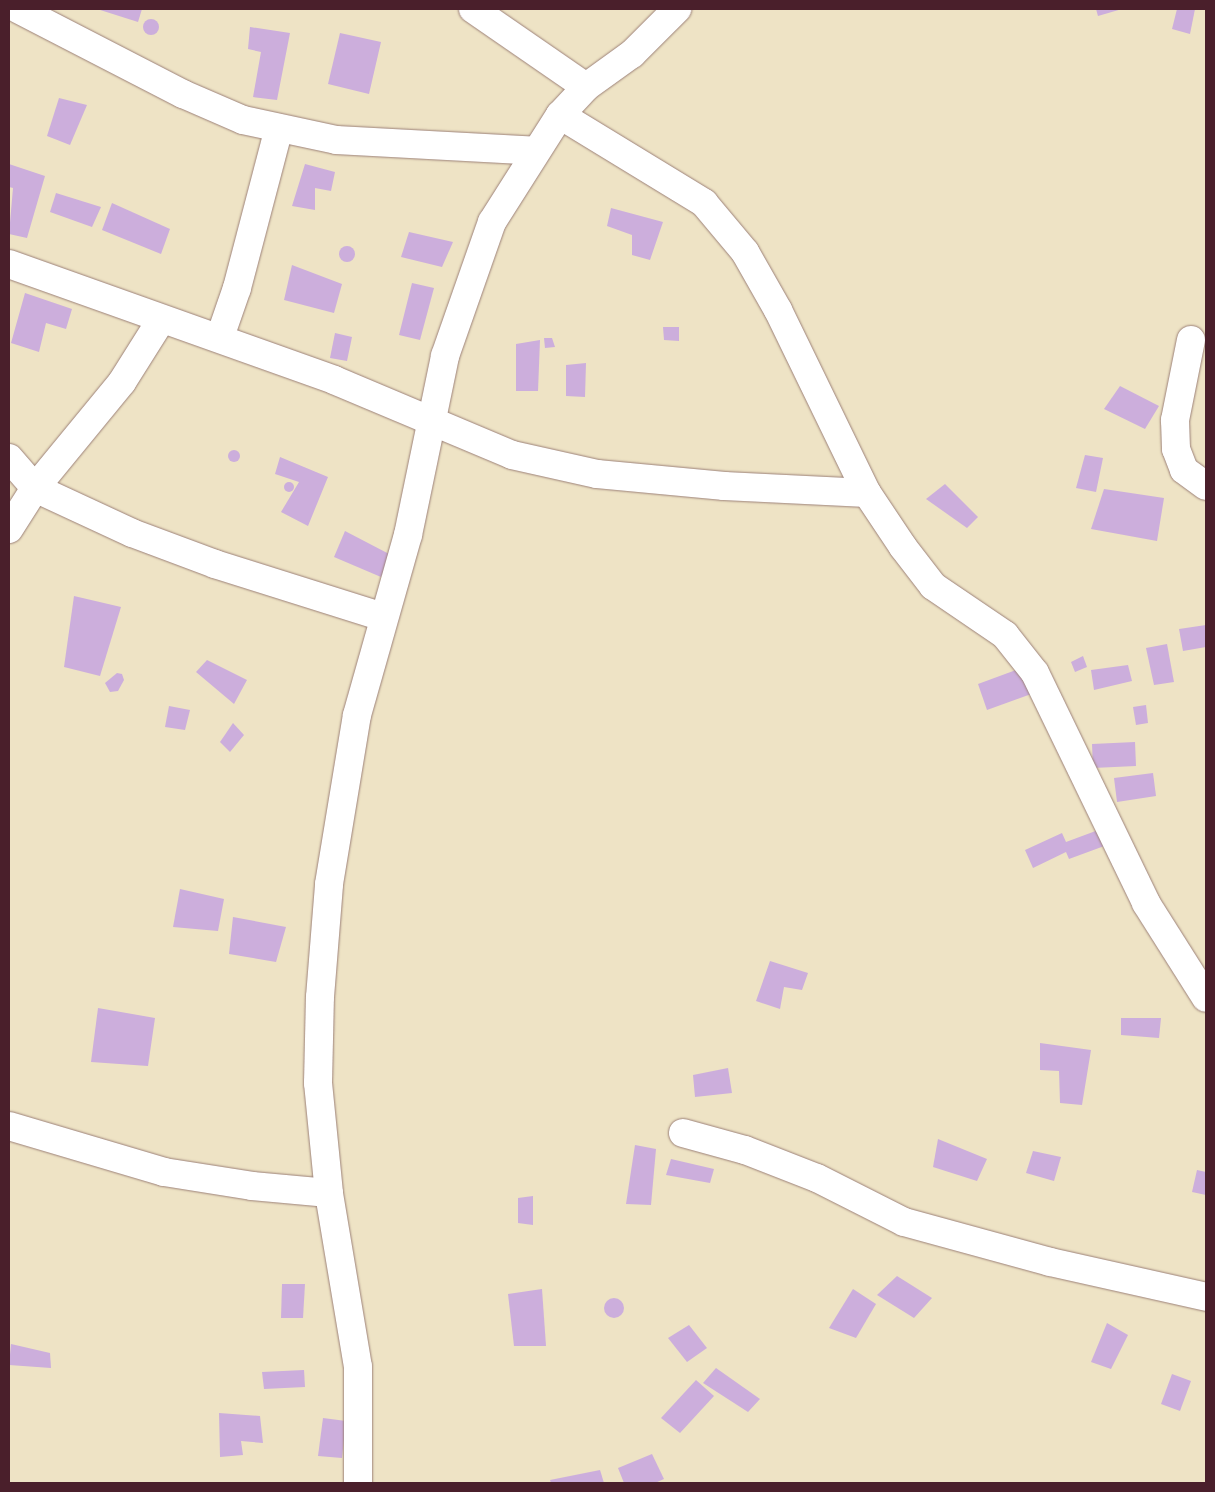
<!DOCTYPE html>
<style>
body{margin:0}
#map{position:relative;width:1215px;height:1492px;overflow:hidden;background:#eee3c5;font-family:"Libre Bodoni",serif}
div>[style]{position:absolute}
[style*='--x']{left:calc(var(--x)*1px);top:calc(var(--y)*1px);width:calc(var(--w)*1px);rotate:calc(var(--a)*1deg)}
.building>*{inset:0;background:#ccaedc}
.round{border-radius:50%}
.roads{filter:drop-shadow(0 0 1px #9c8178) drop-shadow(0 0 1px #9c8178)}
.minor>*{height:28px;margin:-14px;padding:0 14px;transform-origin:14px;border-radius:14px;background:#fff}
span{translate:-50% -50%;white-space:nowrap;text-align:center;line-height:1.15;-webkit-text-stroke:4px #fbf7ec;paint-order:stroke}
.frame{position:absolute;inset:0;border:10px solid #4a1f2b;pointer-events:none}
</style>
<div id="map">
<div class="building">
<div style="clip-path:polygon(97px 9px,142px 9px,138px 22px)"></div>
<div style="clip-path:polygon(1096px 9px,1122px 9px,1098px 16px)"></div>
<div style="clip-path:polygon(1177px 9px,1195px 9px,1190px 34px,1172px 29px)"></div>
<div class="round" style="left:143px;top:19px;width:16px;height:16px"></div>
<div style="clip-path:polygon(250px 27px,290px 33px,277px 100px,253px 97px,261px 52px,248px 49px)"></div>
<div style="clip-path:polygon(340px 33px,381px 42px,369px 94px,328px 84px)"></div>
<div style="clip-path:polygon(59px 98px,87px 105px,70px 145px,47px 136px)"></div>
<div style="clip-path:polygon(9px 164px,45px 176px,27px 238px,9px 234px,13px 188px,9px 187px)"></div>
<div style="clip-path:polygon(305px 164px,335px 172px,331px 191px,315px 188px,315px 210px,292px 206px)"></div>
<div style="clip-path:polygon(56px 193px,101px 207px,92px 227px,50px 212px)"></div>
<div style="clip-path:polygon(112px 203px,170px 229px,161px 254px,102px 230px)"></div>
<div style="clip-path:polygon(611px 208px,663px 222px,650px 260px,632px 255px,632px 235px,607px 226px)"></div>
<div style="clip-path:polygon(409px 232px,453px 242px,442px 267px,401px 257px)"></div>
<div class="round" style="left:339px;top:246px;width:16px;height:16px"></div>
<div style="clip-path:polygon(292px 265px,342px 284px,334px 313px,284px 300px)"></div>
<div style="clip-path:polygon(412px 283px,434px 288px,420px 340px,399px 335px)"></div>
<div style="clip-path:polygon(25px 293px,72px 309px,66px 329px,46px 323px,39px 352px,11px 343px)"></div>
<div style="clip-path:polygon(663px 327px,679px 327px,679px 341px,664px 340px)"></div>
<div style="clip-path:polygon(335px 333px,352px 337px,347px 361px,330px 358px)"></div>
<div style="clip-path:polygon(544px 338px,552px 338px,555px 347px,545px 348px)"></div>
<div style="clip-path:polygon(540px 340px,538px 391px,516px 391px,516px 344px)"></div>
<div style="clip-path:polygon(586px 363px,585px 397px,566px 396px,566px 365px)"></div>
<div style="clip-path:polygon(1120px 386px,1159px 406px,1145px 429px,1104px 409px)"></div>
<div class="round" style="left:228px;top:450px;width:12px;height:12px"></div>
<div style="clip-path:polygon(1085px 455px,1103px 458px,1096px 492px,1076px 488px)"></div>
<div style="clip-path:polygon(280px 457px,328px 477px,308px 526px,281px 512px,299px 482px,275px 474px)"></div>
<div class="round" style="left:284px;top:482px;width:10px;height:10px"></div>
<div style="clip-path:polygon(945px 484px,978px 517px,967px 528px,926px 499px)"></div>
<div style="clip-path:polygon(1104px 489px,1164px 498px,1157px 541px,1091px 529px)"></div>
<div style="clip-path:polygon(345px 531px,391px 555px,381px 577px,334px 557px)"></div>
<div style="clip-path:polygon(74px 596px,121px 607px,100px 676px,64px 667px)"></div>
<div style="clip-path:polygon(1206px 625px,1206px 647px,1183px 651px,1179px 629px)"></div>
<div style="clip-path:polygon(1167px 644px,1174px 682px,1154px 685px,1146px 648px)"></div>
<div style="clip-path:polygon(1083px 656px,1087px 667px,1075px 672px,1071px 662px)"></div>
<div style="clip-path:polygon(207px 660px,247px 680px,234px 704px,196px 672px)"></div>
<div style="clip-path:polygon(1128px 665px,1132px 681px,1094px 690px,1091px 670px)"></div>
<div style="clip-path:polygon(1024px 667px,1034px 693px,987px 710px,978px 684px)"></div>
<div style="clip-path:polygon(117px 673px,122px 674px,124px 680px,118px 691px,110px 692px,105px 683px)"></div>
<div style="clip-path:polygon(1146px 705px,1148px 723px,1136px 725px,1133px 707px)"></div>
<div style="clip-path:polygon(169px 706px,190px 710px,185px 730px,165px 727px)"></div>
<div style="clip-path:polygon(233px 723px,244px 735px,230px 752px,220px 742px)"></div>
<div style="clip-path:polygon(1135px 742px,1136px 766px,1093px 768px,1092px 744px)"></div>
<div style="clip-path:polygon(1153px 773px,1156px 796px,1117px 802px,1114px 778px)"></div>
<div style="clip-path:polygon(1101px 829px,1107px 845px,1069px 859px,1066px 852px,1033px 868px,1025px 850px,1062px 833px,1066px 842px)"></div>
<div style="clip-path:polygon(180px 889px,224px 899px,218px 931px,173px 927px)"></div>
<div style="clip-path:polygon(233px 917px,286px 927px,276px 962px,229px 954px)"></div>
<div style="clip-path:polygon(770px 961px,808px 973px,802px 990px,784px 987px,780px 1009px,756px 1001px)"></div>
<div style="clip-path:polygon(98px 1008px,155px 1018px,148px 1066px,91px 1062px)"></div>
<div style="clip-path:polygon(1121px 1018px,1161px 1018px,1159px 1038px,1121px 1035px)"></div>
<div style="clip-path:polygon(1040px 1043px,1091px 1050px,1082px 1105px,1060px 1103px,1059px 1071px,1040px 1070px)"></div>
<div style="clip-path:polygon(728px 1068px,732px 1093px,695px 1097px,693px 1075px)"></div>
<div style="clip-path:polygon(938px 1139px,987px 1159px,977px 1181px,933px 1167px)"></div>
<div style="clip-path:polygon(635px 1145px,656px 1149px,651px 1205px,626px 1204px)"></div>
<div style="clip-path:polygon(1033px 1151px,1061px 1157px,1054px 1181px,1026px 1173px)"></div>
<div style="clip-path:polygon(671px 1159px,714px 1169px,710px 1183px,666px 1175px)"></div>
<div style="clip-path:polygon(1197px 1170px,1206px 1172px,1206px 1195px,1192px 1192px)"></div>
<div style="clip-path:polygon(533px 1196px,533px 1225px,518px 1223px,518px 1198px)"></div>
<div style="clip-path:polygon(897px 1276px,932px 1298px,914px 1318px,877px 1295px)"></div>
<div style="clip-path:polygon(282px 1284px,305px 1284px,303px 1318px,281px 1318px)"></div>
<div style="clip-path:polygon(542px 1289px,546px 1346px,514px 1346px,508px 1294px)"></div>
<div style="clip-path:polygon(853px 1289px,876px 1304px,856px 1338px,829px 1328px)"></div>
<div class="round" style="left:604px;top:1298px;width:20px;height:20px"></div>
<div style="clip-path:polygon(1107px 1323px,1128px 1335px,1111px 1369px,1091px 1362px)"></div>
<div style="clip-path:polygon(689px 1325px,707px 1348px,687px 1362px,668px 1338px)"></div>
<div style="clip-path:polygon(11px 1344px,50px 1353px,51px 1368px,9px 1365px)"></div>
<div style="clip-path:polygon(716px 1368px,760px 1399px,748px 1412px,703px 1383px)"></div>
<div style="clip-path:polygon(304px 1370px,305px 1387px,264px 1389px,262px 1372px)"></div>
<div style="clip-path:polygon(1172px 1374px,1191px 1381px,1180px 1411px,1161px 1404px)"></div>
<div style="clip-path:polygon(696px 1380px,714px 1396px,680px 1433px,661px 1418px)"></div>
<div style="clip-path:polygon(219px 1413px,260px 1416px,263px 1443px,241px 1441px,243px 1455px,220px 1457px)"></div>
<div style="clip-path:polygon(323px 1418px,346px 1421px,342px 1458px,318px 1456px)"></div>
<div style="clip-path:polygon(652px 1454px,664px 1479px,655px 1483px,624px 1483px,618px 1468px)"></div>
<div style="clip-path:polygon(600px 1470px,604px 1483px,551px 1483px,550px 1480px)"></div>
</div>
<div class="roads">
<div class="minor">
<div style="--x:18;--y:9;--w:186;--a:27.3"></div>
<div style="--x:183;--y:94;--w:65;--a:23.4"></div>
<div style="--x:243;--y:120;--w:95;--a:12.1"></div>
<div style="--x:336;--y:140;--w:200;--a:3.1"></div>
<div style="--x:473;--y:9;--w:137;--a:34.6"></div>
<div style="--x:560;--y:115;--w:169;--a:31.4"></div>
<div style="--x:704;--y:203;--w:64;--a:50.1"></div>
<div style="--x:745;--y:252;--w:67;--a:60.4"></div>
<div style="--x:778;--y:310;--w:203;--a:64.1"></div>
<div style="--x:867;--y:493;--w:65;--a:56.3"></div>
<div style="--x:903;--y:547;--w:49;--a:52.4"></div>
<div style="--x:933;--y:586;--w:87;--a:34.2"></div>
<div style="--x:1005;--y:635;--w:48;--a:51.7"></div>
<div style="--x:1035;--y:673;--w:255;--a:64.2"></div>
<div style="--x:1146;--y:903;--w:112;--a:57.7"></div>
<div style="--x:9;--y:264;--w:345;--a:19.6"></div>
<div style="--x:334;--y:380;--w:193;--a:22.8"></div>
<div style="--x:512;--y:455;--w:87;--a:12.6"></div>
<div style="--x:597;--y:474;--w:128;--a:5.4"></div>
<div style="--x:724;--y:486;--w:143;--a:2.8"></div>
<div style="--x:220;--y:337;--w:52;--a:-70.9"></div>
<div style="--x:237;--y:288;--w:165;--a:-75.3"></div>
<div style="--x:1191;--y:340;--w:82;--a:101.3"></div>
<div style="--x:1175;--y:420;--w:29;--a:88"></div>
<div style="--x:1176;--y:449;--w:22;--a:69"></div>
<div style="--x:1184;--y:470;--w:27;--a:36"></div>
<div style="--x:9;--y:458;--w:40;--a:49"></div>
<div style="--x:35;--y:488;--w:107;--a:24.9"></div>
<div style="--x:132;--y:533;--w:89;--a:20.5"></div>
<div style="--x:215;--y:564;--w:176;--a:17.5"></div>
<div style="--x:9;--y:529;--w:49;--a:-57.6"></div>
<div style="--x:35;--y:488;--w:137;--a:-50.6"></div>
<div style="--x:122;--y:382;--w:73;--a:-57.8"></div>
<div style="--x:9;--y:1126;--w:162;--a:16.5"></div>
<div style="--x:164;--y:1172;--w:89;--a:9"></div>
<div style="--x:252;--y:1186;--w:77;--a:5.2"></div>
<div style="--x:683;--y:1133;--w:64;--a:15.3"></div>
<div style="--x:745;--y:1150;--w:77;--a:21.3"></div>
<div style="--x:817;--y:1178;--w:97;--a:26.8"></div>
<div style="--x:904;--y:1222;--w:151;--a:15.3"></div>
<div style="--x:1050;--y:1262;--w:160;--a:12.6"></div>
<div style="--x:358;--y:1483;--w:116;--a:-90"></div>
<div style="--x:358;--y:1367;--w:176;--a:-99.5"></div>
<div style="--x:329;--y:1193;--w:111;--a:-95.7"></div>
<div style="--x:318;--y:1083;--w:86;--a:-88.7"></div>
<div style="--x:320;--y:997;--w:113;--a:-85.4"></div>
<div style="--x:329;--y:884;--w:171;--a:-80.6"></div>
<div style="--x:357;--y:715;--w:187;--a:-74.2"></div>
<div style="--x:408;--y:535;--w:183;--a:-78.3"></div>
<div style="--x:445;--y:356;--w:142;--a:-70.7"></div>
<div style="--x:492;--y:222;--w:127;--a:-57.6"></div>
<div style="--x:560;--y:115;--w:38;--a:-47"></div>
<div style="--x:586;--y:87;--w:57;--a:-35.7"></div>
<div style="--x:632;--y:54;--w:64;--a:-45"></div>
</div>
</div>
<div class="frame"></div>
</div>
